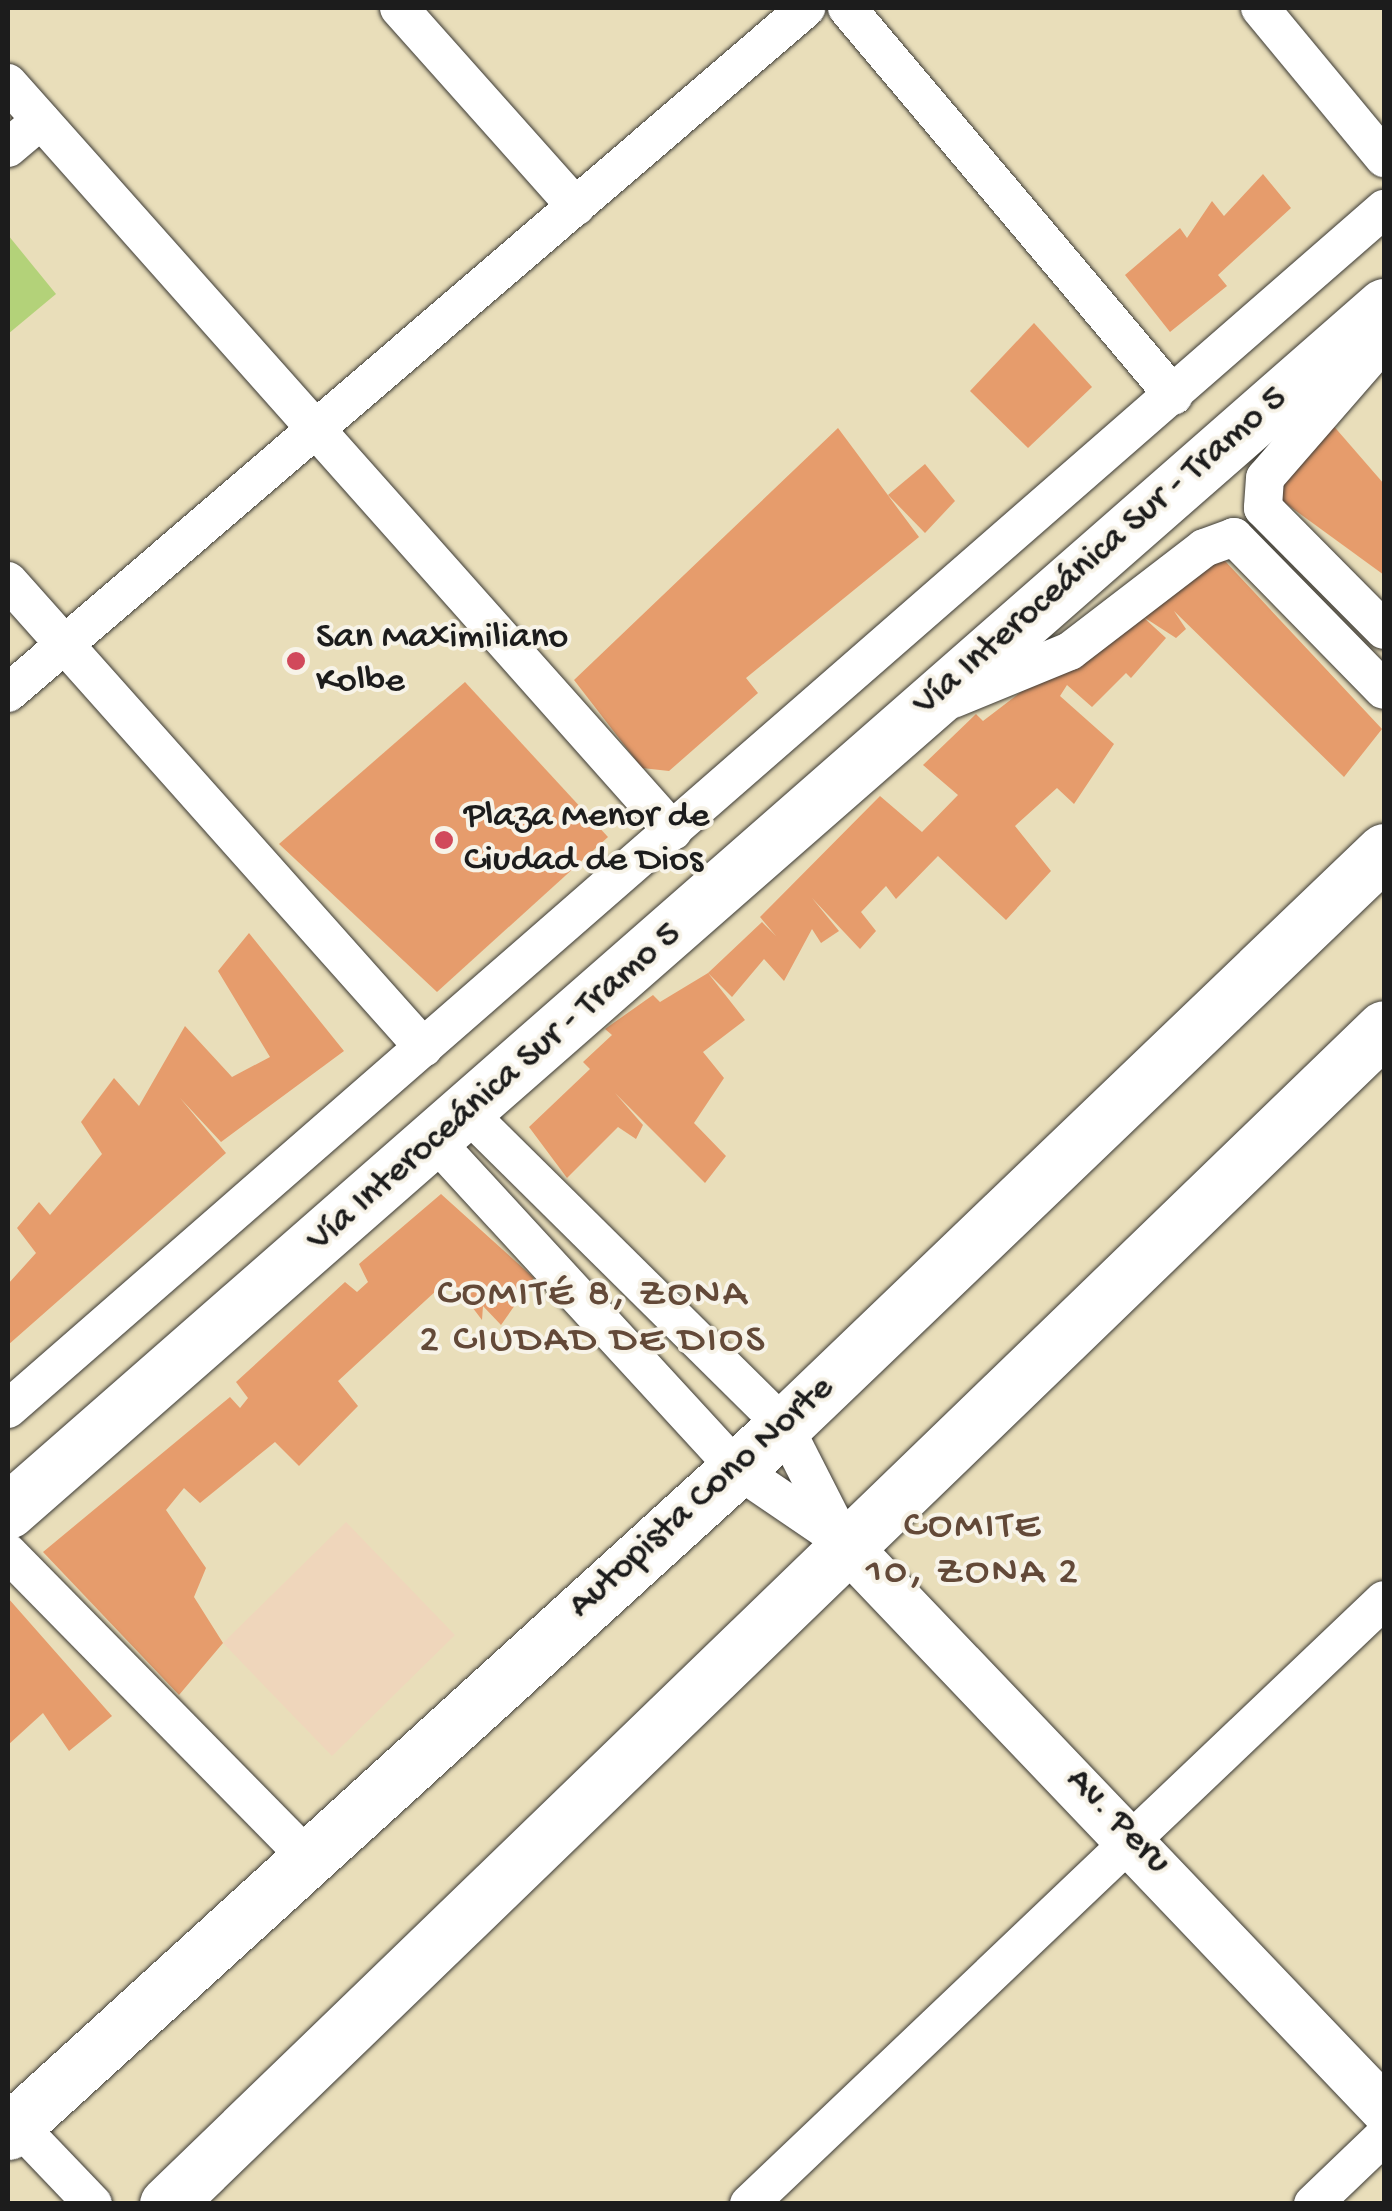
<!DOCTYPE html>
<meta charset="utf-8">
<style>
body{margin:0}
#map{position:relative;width:1392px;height:2211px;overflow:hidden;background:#e9deba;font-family:"Gochi Hand",sans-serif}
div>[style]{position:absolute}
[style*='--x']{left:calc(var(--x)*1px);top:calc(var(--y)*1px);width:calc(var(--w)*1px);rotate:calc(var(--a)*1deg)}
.built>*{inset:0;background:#efd6bb}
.green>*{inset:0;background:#b3d279}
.building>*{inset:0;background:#e69c6c}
.roads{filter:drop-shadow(0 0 2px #3b3934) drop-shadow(0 0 2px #3b3934)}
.minor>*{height:38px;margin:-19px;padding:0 19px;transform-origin:19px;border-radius:19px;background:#fff}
.tertiary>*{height:48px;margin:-24px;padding:0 24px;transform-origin:24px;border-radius:24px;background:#fff}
.secondary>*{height:55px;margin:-27.5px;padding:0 27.5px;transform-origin:27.5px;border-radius:27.5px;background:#fff}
.trunk>*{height:55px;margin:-27.5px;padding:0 27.5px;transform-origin:27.5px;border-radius:27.5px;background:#fff}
.dots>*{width:28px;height:28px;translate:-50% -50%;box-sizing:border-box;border:5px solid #f7f3e8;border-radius:50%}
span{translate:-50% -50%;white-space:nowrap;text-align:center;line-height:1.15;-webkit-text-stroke:8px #f7f3e8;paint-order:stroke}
.street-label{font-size:38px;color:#1c1c1c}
.poi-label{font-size:38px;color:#1c1c1c}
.left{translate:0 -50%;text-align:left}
.neighbourhood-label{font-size:40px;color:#634938;letter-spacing:2.5px}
.frame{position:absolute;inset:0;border:10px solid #1c1c1c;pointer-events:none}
</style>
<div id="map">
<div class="built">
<div style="clip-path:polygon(346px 1522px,455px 1635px,332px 1756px,223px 1643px)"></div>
</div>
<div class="green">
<div style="clip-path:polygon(8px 235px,56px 294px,8px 334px)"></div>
</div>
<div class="building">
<div style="clip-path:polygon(1263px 174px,1291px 208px,1218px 275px,1227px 286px,1170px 332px,1125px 275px,1180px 228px,1187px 238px,1212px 201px,1224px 216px)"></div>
<div style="clip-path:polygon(1034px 323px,1092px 387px,1028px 448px,970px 391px)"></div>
<div style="clip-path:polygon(1318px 408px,1384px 484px,1384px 575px,1281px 500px,1265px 478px)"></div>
<div style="clip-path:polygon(838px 428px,919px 537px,746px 678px,758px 693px,669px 771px,642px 768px,574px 680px)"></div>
<div style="clip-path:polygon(925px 464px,955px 501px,925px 533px,888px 495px)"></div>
<div style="clip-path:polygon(1211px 546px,1382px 729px,1344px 777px,1174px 611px,1186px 629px,1176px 638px,1142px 616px,1166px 638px,1131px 678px,1126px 673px,1092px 707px,1067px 685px,1060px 696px,1114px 744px,1074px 804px,1057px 788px,1015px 826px,1051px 871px,1006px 920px,938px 856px,896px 899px,886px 886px,861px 912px,876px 931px,860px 949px,812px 898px,839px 931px,821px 943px,812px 929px,784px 981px,764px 959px,732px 997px,708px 973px,745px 1020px,703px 1052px,724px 1078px,694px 1123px,726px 1156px,705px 1183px,615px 1093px,643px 1125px,636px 1139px,618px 1127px,567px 1178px,529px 1127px,590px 1069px,583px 1062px,612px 1035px,605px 1029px,653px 995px,660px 1002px,708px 973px,762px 922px,776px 936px,760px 917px,880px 796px,922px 832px,958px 795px,923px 765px,976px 714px,983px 721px)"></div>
<div style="clip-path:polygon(465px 682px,608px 837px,437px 992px,279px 844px)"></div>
<div style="clip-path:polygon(249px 933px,344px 1051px,221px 1142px,180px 1098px,226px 1153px,8px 1345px,8px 1284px,36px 1253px,17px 1228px,39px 1202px,50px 1215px,102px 1154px,81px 1122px,114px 1078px,139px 1106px,185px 1026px,232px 1077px,270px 1057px,218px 971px)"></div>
<div style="clip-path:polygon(441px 1194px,534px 1278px,501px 1325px,483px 1306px,482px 1320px,450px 1278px,338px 1381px,358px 1406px,299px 1466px,275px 1442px,200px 1503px,184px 1488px,166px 1510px,206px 1568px,194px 1597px,223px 1643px,179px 1695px,43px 1552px,230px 1397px,240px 1408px,248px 1398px,236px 1382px,345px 1282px,357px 1292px,368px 1282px,359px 1264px)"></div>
<div style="clip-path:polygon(8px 1598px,112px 1716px,69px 1751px,43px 1713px,8px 1745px)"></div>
</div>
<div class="roads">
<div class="minor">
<div style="--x:399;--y:8;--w:266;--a:48.3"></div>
<div style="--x:847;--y:8;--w:507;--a:49.88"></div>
<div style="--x:1260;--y:8;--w:195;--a:50.4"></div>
<div style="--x:8;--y:83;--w:1001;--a:48.36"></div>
<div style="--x:8;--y:148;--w:43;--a:-40.3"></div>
<div style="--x:1384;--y:341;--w:181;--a:131"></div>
<div style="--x:1265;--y:478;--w:30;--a:94"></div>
<div style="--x:1263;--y:508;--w:172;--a:45.2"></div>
<div style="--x:8;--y:581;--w:625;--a:48.31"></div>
<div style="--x:8;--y:693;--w:1052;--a:-40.64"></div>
<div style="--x:953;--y:699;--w:126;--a:-22.3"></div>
<div style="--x:1070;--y:651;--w:169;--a:-37.5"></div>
<div style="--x:1204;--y:548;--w:32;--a:-20"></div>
<div style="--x:1234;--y:537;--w:214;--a:45.6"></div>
<div style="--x:469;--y:1114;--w:443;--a:44.7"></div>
<div style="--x:784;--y:1426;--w:130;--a:63"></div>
<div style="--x:437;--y:1143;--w:443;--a:47.4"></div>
<div style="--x:737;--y:1469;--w:121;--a:34.2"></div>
<div style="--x:8;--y:1409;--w:1826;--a:-41.09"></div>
<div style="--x:8;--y:1553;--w:425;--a:45.5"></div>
<div style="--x:8;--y:2115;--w:123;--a:46.3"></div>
<div style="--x:749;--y:2204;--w:876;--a:-43.57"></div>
<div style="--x:1313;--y:2204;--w:98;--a:-43.8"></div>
</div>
<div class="tertiary">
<div style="--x:843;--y:1542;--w:784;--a:46.34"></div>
</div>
<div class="secondary">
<div style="--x:8;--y:2132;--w:1049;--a:-42.3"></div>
<div style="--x:784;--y:1426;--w:831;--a:-43.78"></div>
<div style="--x:167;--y:2204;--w:1692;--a:-44.02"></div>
</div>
<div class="trunk">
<div style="--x:8;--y:1511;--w:1829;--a:-41.21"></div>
</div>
</div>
<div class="dots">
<div style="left:296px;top:661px;background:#d1495b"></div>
<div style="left:444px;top:840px;background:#d1495b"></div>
</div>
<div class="street-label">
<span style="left:1101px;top:552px;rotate:-41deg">Vía Interoceánica Sur - Tramo 5</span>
<span style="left:495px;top:1088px;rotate:-41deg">Vía Interoceánica Sur - Tramo 5</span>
<span style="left:702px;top:1498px;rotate:-42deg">Autopista Cono Norte</span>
<span style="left:1117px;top:1822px;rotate:46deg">Av. Peru</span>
</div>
<div class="poi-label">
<span class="left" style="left:316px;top:661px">San Maximiliano<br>Kolbe</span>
<span class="left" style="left:464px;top:840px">Plaza Menor de<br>Ciudad de Dios</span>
</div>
<div class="neighbourhood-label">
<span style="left:593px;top:1319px">COMITÉ 8, ZONA<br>2 CIUDAD DE DIOS</span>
<span style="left:973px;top:1551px">COMITE<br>10, ZONA 2</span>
</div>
<div class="frame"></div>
</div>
